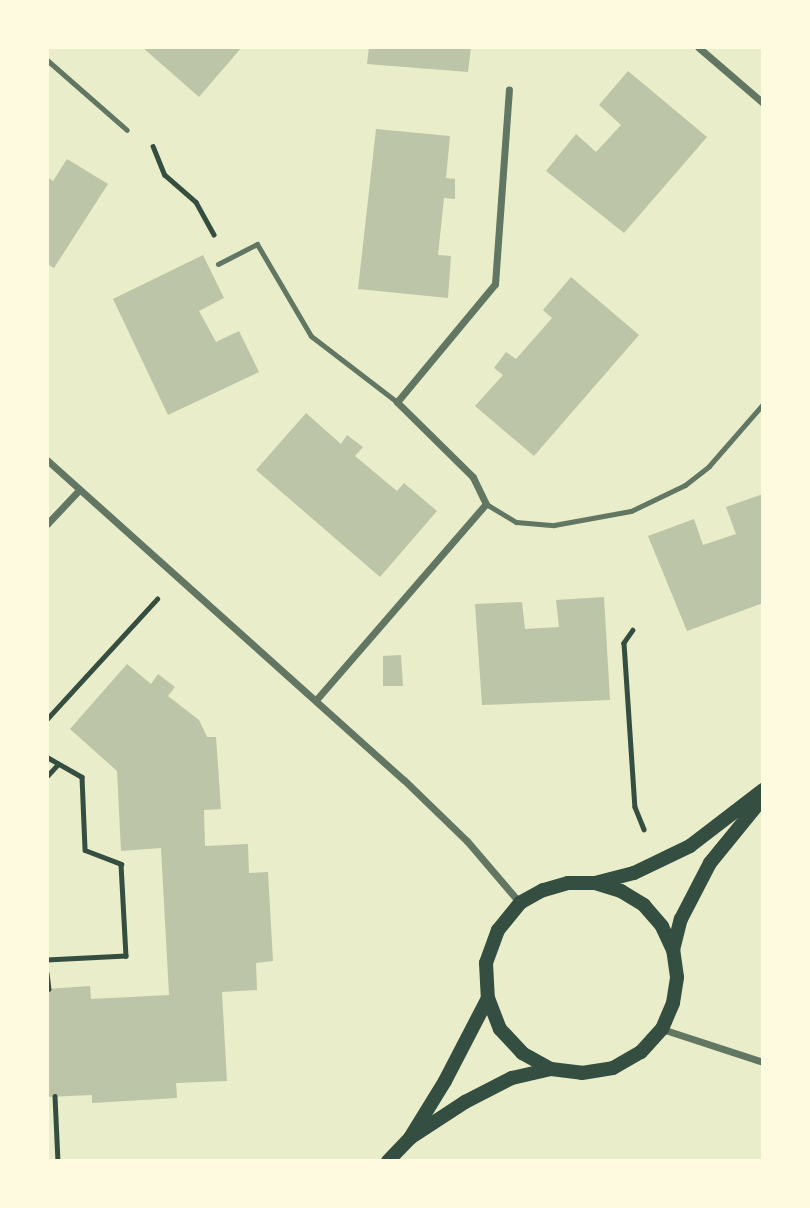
<!DOCTYPE html>
<style>
body{margin:0}
#map{position:relative;width:810px;height:1208px;overflow:hidden;background:#e9edc9;font-family:"Exo 2",sans-serif}
div>[style]{position:absolute}
[style*='--x']{left:calc(var(--x)*1px);top:calc(var(--y)*1px);width:calc(var(--w)*1px);rotate:calc(var(--a)*1deg)}
.building>*{inset:0;background:#bcc5a7}
.path>*{height:4.5px;margin:-2.25px;padding:0 2.25px;transform-origin:2.25px;border-radius:2.25px;background:#344e41}
.service>*{height:5px;margin:-2.5px;padding:0 2.5px;transform-origin:2.5px;border-radius:2.5px;background:#617663}
.minor>*{height:7px;margin:-3.5px;padding:0 3.5px;transform-origin:3.5px;border-radius:3.5px;background:#617663}
.secondary>*{height:14px;margin:-7px;padding:0 7px;transform-origin:7px;border-radius:7px;background:#344e41}
span{translate:-50% -50%;white-space:nowrap;text-align:center;line-height:1.15;-webkit-text-stroke:5px #fefae0;paint-order:stroke}
.frame{position:absolute;inset:0;border:49px solid #fefae0;pointer-events:none}
</style>
<div id="map">
<div class="building">
<div style="clip-path:polygon(142px 47px,242px 47px,199px 97px)"></div>
<div style="clip-path:polygon(369px 47px,471px 47px,468px 72px,367px 64px)"></div>
<div style="clip-path:polygon(628px 71px,707px 137px,624px 233px,546px 171px,576px 134px,596px 152px,621px 125px,599px 105px)"></div>
<div style="clip-path:polygon(376px 129px,450px 136px,446px 178px,455px 179px,455px 199px,444px 198px,438px 255px,451px 256px,448px 298px,358px 289px)"></div>
<div style="clip-path:polygon(67px 159px,108px 184px,54px 268px,47px 264px,47px 177px,53px 181px)"></div>
<div style="clip-path:polygon(203px 255px,224px 298px,199px 311px,216px 342px,239px 331px,259px 372px,168px 415px,113px 299px)"></div>
<div style="clip-path:polygon(571px 277px,639px 335px,534px 456px,475px 406px,503px 375px,494px 368px,506px 352px,516px 359px,552px 318px,543px 310px)"></div>
<div style="clip-path:polygon(306px 413px,341px 444px,347px 435px,363px 447px,355px 456px,397px 491px,404px 483px,437px 511px,380px 577px,256px 470px)"></div>
<div style="clip-path:polygon(763px 494px,763px 603px,687px 631px,648px 536px,694px 519px,703px 545px,736px 534px,726px 507px)"></div>
<div style="clip-path:polygon(604px 597px,610px 700px,482px 705px,475px 604px,522px 602px,525px 629px,559px 627px,556px 600px)"></div>
<div style="clip-path:polygon(401px 655px,403px 686px,383px 686px,383px 656px)"></div>
<div style="clip-path:polygon(127px 664px,151px 684px,158px 674px,175px 687px,168px 696px,199px 720px,207px 737px,216px 737px,221px 809px,204px 810px,205px 846px,248px 844px,249px 873px,268px 872px,273px 961px,256px 963px,257px 990px,222px 992px,227px 1081px,176px 1083px,177px 1098px,92px 1103px,92px 1095px,47px 1097px,47px 989px,90px 986px,91px 999px,169px 995px,161px 848px,121px 851px,117px 771px,70px 729px)"></div>
</div>
<div class="path">
<div style="--x:153;--y:146;--w:31;--a:68"></div>
<div style="--x:165;--y:175;--w:41;--a:41.1"></div>
<div style="--x:196;--y:202;--w:37;--a:61"></div>
<div style="--x:633;--y:630;--w:16;--a:125"></div>
<div style="--x:624;--y:643;--w:164;--a:86.2"></div>
<div style="--x:635;--y:807;--w:24;--a:68"></div>
<div style="--x:47;--y:719;--w:163;--a:-47.5"></div>
<div style="--x:47;--y:757;--w:40;--a:29.7"></div>
<div style="--x:82;--y:777;--w:73;--a:87.6"></div>
<div style="--x:85;--y:850;--w:39;--a:21"></div>
<div style="--x:121;--y:864;--w:92;--a:86.9"></div>
<div style="--x:126;--y:956;--w:79;--a:177.1"></div>
<div style="--x:47;--y:776;--w:16;--a:-47"></div>
<div style="--x:47;--y:973;--w:16;--a:83"></div>
<div style="--x:55;--y:1096;--w:65;--a:87.4"></div>
</div>
<div class="service">
<div style="--x:47;--y:60;--w:106;--a:41.2"></div>
<div style="--x:218;--y:264;--w:44;--a:-27.1"></div>
<div style="--x:257;--y:244;--w:107;--a:59.6"></div>
<div style="--x:311;--y:336;--w:108;--a:37.5"></div>
<div style="--x:486;--y:504;--w:35;--a:31"></div>
<div style="--x:516;--y:522;--w:38;--a:5"></div>
<div style="--x:554;--y:525;--w:78;--a:-10.3"></div>
<div style="--x:631;--y:511;--w:60;--a:-25.7"></div>
<div style="--x:685;--y:485;--w:31;--a:-38"></div>
<div style="--x:709;--y:466;--w:82;--a:-48.9"></div>
</div>
<div class="minor">
<div style="--x:698;--y:47;--w:86;--a:40.7"></div>
<div style="--x:47;--y:460;--w:479;--a:41.9"></div>
<div style="--x:404;--y:780;--w:88;--a:44.1"></div>
<div style="--x:467;--y:841;--w:82;--a:49.5"></div>
<div style="--x:47;--y:524;--w:47;--a:-46.7"></div>
<div style="--x:316;--y:700;--w:259;--a:-49.1"></div>
<div style="--x:486;--y:504;--w:30;--a:-116"></div>
<div style="--x:473;--y:477;--w:107;--a:-135.4"></div>
<div style="--x:397;--y:402;--w:153;--a:-50.3"></div>
<div style="--x:495;--y:284;--w:195;--a:-85.9"></div>
<div style="--x:662;--y:1029;--w:106;--a:18.1"></div>
</div>
<div class="secondary">
<div style="--x:595;--y:883;--w:40;--a:-14.4"></div>
<div style="--x:634;--y:873;--w:62;--a:-25.7"></div>
<div style="--x:690;--y:846;--w:92;--a:-37.5"></div>
<div style="--x:673;--y:950;--w:32;--a:-76"></div>
<div style="--x:681;--y:919;--w:63;--a:-62.6"></div>
<div style="--x:710;--y:863;--w:84;--a:-50.8"></div>
<div style="--x:410;--y:1138;--w:66;--a:-33.2"></div>
<div style="--x:465;--y:1102;--w:53;--a:-27.1"></div>
<div style="--x:512;--y:1078;--w:40;--a:-13"></div>
<div style="--x:551;--y:1069;--w:31;--a:7"></div>
<div style="--x:582;--y:1073;--w:31;--a:-9"></div>
<div style="--x:613;--y:1068;--w:32;--a:-30"></div>
<div style="--x:641;--y:1052;--w:31;--a:-48"></div>
<div style="--x:662;--y:1029;--w:28;--a:-67"></div>
<div style="--x:673;--y:1003;--w:26;--a:-81"></div>
<div style="--x:677;--y:977;--w:27;--a:-98"></div>
<div style="--x:673;--y:950;--w:26;--a:-115"></div>
<div style="--x:662;--y:926;--w:28;--a:-131"></div>
<div style="--x:644;--y:905;--w:27;--a:-149"></div>
<div style="--x:621;--y:891;--w:27;--a:-163"></div>
<div style="--x:595;--y:883;--w:27;--a:180"></div>
<div style="--x:568;--y:883;--w:26;--a:164"></div>
<div style="--x:543;--y:890;--w:26;--a:151"></div>
<div style="--x:520;--y:903;--w:35;--a:129"></div>
<div style="--x:498;--y:930;--w:35;--a:110"></div>
<div style="--x:486;--y:963;--w:35;--a:87"></div>
<div style="--x:488;--y:998;--w:33;--a:69"></div>
<div style="--x:500;--y:1029;--w:33;--a:47"></div>
<div style="--x:522;--y:1053;--w:33;--a:29"></div>
<div style="--x:388;--y:1161;--w:32;--a:-46"></div>
<div style="--x:410;--y:1138;--w:67;--a:-58.4"></div>
<div style="--x:445;--y:1081;--w:93;--a:-62.6"></div>
</div>
<div class="frame"></div>
</div>
